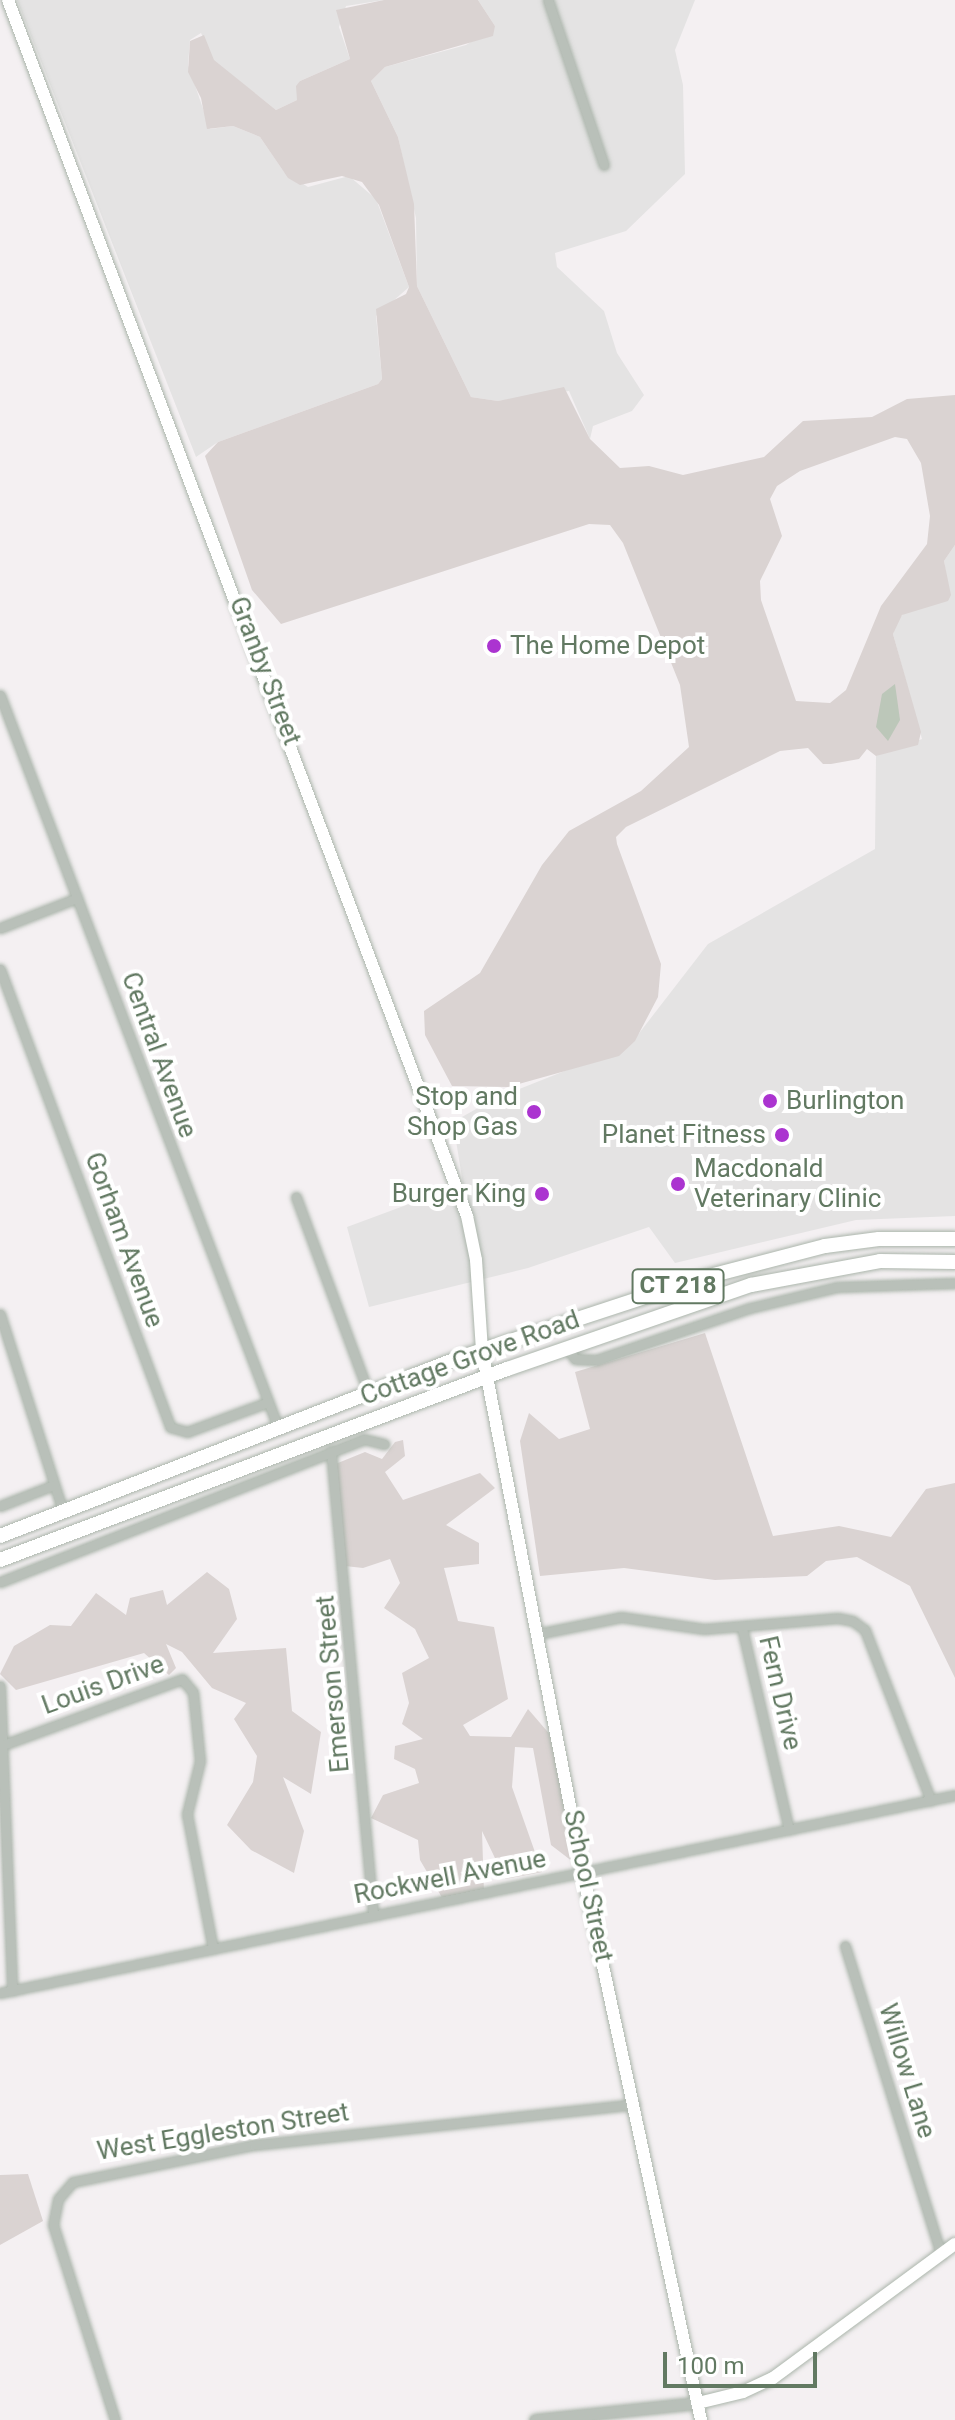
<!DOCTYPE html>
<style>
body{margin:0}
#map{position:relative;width:955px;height:2420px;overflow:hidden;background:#f4f0f2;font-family:Roboto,sans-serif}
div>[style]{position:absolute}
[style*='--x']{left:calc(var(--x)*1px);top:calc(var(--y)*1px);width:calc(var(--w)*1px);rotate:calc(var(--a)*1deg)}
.built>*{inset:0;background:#e4e3e3}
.green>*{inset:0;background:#dad3d2}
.water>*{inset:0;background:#bcc7b9}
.roads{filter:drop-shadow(0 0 2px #abb5ab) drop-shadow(0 0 2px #abb5ab)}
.minor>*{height:9px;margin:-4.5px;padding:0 4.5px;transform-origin:4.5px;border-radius:4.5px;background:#b9c0b9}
.tertiary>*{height:11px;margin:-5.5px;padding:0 5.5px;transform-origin:5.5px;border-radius:5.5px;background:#b9c0b9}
.secondary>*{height:12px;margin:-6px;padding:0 6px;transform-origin:6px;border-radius:6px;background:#fff}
.primary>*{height:14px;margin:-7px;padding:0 7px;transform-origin:7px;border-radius:7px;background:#fff}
.dots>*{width:22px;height:22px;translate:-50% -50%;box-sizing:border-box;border:4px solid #fff;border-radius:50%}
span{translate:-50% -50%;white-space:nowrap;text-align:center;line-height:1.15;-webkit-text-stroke:8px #fff;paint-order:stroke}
.shield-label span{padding:2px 6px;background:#fff;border:2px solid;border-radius:6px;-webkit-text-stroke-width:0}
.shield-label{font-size:24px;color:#627962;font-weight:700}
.poi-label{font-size:26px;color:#627962}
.left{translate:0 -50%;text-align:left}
.right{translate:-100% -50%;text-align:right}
.street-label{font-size:26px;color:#627962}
.scale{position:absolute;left:663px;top:2352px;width:154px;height:36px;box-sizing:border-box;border:4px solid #627962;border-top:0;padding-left:10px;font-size:24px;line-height:28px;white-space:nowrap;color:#627962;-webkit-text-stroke:6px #fff;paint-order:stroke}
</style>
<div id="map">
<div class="built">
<div style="clip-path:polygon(17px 0,384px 0,346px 6px,339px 27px,350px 59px,300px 81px,297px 100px,276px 110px,213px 60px,201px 33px,190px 40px,188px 65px,210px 129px,233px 126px,260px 137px,284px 172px,308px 187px,349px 176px,376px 199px,409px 287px,376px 316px,382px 379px,378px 384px,218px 442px,196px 457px)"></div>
<div style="clip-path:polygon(478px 0,695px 0,675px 50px,683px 85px,685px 174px,626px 231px,555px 253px,557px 267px,604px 311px,617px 353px,644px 395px,632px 411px,593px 426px,590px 439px,569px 391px,498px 401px,471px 397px,417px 286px,416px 218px,398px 137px,371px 81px,385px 67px,466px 45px,495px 26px)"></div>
<div style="clip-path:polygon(955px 545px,955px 1216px,856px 1220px,675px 1263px,649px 1227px,528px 1268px,369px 1307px,347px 1227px,463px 1184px,453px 1122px,494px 1099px,630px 1045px,708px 944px,875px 849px,876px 756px,922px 739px,893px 634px,897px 620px,946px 574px,944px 561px)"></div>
</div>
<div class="green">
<div style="clip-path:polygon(evenodd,384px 0,478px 0,495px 26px,493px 36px,385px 67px,371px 81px,398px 137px,414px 204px,417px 286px,471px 397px,498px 401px,564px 387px,590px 439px,620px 468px,649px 466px,683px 475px,764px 457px,803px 421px,872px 417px,907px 399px,955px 395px,955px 545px,944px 561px,951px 595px,948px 601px,902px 615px,893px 634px,921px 732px,918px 745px,876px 756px,867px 749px,859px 759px,831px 764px,823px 764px,808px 748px,780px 751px,626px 827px,616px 837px,617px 844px,661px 964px,658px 997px,635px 1041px,619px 1056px,508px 1087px,452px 1086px,425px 1035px,424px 1011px,480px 973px,542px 865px,569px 831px,641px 791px,689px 747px,680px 685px,623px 543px,610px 525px,589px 524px,281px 624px,252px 590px,205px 456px,218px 442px,378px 384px,382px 379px,376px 309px,406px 294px,409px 287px,379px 205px,362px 182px,342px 176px,300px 185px,288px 178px,260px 137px,233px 126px,207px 129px,201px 98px,188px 72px,190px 41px,204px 35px,214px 60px,276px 110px,297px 100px,296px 86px,300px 81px,350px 59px,336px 10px,384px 0,895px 437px,907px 439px,921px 463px,930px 516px,927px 544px,881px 606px,846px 690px,830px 703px,796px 701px,761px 600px,760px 581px,782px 536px,770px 499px,777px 486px,800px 471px,895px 437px)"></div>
<div style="clip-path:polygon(705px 1333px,773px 1536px,839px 1526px,891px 1537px,926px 1489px,955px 1483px,955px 1678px,910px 1586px,857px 1557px,826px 1561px,807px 1576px,715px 1580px,624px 1568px,540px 1576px,520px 1441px,529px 1413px,559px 1439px,590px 1429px,575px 1372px)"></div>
<div style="clip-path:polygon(403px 1440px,405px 1456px,385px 1472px,403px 1500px,480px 1473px,495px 1488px,446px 1525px,479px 1543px,479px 1564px,444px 1568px,458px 1621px,494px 1627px,508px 1699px,463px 1725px,470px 1736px,511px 1737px,528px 1709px,559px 1745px,577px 1865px,551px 1845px,533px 1748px,515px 1747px,512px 1787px,542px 1872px,505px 1879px,482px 1831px,484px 1893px,444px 1901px,420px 1860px,418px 1840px,371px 1818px,383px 1795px,419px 1783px,415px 1769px,394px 1759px,395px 1746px,423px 1739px,402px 1724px,409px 1703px,402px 1673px,429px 1658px,415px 1629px,384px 1608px,400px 1583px,390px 1559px,363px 1568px,345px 1566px,333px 1465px,365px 1452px,382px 1459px,395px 1442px)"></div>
<div style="clip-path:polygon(207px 1572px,229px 1589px,237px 1619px,213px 1653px,286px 1648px,292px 1711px,321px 1732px,311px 1794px,283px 1777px,304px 1831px,294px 1873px,251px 1850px,227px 1825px,253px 1782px,257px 1756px,234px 1719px,246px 1703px,212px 1688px,182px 1652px,166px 1644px,176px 1668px,169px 1675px,144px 1653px,16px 1690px,0 1674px,14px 1646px,50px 1625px,71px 1626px,96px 1593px,126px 1615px,130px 1598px,163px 1590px,167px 1605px)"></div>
<div style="clip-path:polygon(28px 2174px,43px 2221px,0 2245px,0 2175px)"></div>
</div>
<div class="water">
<div style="clip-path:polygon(895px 684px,900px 720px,888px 741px,876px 727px,882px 694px)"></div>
</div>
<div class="roads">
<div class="minor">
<div style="--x:548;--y:0;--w:174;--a:71.3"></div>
<div style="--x:0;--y:695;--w:786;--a:69.21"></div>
<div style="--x:0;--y:928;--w:83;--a:-21.3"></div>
<div style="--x:0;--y:969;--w:489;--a:69.6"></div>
<div style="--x:170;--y:1427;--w:18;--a:16"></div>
<div style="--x:187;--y:1432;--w:86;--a:-20.3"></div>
<div style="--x:296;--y:1197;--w:210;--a:69.7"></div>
<div style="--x:0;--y:1314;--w:208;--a:72.3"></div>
<div style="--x:568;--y:1349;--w:12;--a:55"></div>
<div style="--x:575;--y:1359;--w:21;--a:3"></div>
<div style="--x:596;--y:1360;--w:163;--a:-18.7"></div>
<div style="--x:750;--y:1308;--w:89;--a:-13.6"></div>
<div style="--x:837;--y:1287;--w:118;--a:-1.9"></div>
<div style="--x:331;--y:1451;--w:466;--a:84.8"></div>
<div style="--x:0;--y:1506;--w:58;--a:-21.3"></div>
<div style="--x:0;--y:1582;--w:391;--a:-21.4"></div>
<div style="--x:364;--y:1439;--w:21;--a:14"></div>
<div style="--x:742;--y:1628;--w:207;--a:76.9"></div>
<div style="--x:537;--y:1634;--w:86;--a:-11.4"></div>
<div style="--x:621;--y:1617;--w:84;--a:8.2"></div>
<div style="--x:704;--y:1629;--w:134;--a:-4.7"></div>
<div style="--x:838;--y:1618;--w:15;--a:11"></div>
<div style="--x:853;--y:1621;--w:15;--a:37"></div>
<div style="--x:865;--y:1630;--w:183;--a:68.9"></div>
<div style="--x:0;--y:1686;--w:305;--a:87.7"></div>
<div style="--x:3;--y:1745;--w:191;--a:-20.2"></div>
<div style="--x:182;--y:1679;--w:17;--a:50"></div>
<div style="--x:193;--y:1692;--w:69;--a:84.2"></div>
<div style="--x:200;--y:1761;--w:55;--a:103.8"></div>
<div style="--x:187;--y:1814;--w:137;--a:79.1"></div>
<div style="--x:845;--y:1946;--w:324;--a:72.7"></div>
<div style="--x:0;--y:1993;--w:975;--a:-11.71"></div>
<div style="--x:115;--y:2420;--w:205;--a:-107.6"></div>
<div style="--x:53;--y:2225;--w:26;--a:-79"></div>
<div style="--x:58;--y:2199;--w:23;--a:-49"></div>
<div style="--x:73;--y:2182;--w:185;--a:-11.6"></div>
<div style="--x:254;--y:2145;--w:383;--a:-6.1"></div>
</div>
<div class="tertiary">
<div style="--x:535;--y:2420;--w:164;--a:-6"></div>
</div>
<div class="secondary">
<div style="--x:8;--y:0;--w:1300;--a:69.32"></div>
<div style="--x:467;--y:1216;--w:45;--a:78.4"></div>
<div style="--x:476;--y:1260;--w:91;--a:86.2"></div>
<div style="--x:482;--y:1351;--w:532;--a:79.05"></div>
<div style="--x:583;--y:1873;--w:560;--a:77.83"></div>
<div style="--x:698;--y:2403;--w:46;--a:-13.7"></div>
<div style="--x:743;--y:2392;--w:33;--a:-25"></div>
<div style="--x:773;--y:2378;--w:226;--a:-36.4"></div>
</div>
<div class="primary">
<div style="--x:0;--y:1536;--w:499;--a:-21.2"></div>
<div style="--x:465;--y:1356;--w:250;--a:-18.2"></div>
<div style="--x:702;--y:1278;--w:127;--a:-14.6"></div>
<div style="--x:825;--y:1246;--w:54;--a:-7.4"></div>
<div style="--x:879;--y:1239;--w:76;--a:0"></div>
<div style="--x:0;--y:1560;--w:542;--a:-20.64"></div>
<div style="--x:507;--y:1369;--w:258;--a:-19"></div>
<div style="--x:751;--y:1285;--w:131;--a:-10.5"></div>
<div style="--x:880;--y:1261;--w:75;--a:0.8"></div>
</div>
</div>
<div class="dots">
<div style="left:494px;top:646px;background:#ab34d0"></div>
<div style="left:770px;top:1101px;background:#ab34d0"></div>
<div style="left:534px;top:1112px;background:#ab34d0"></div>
<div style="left:782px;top:1135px;background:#ab34d0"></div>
<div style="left:678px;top:1184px;background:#ab34d0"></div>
<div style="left:542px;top:1194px;background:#ab34d0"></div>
</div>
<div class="shield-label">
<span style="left:678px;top:1286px">CT 218</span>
</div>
<div class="poi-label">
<span class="left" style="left:510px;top:646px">The Home Depot</span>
<span class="right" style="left:518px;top:1112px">Stop and<br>Shop Gas</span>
<span class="left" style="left:786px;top:1101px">Burlington</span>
<span class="right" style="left:766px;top:1135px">Planet Fitness</span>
<span class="left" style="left:694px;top:1184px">Macdonald<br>Veterinary Clinic</span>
<span class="right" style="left:526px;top:1194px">Burger King</span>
</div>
<div class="street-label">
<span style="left:265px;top:671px;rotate:69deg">Granby Street</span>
<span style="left:159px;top:1055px;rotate:70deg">Central Avenue</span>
<span style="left:124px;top:1240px;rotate:70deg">Gorham Avenue</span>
<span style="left:470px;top:1358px;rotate:-20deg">Cottage Grove Road</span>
<span style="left:333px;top:1684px;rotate:-95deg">Emerson Street</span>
<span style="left:103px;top:1685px;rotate:-20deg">Louis Drive</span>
<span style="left:780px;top:1693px;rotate:77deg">Fern Drive</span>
<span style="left:450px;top:1877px;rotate:-11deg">Rockwell Avenue</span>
<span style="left:588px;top:1886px;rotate:78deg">School Street</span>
<span style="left:907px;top:2071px;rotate:73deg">Willow Lane</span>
<span style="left:223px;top:2132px;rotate:-9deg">West Eggleston Street</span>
</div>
<div class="scale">100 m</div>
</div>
